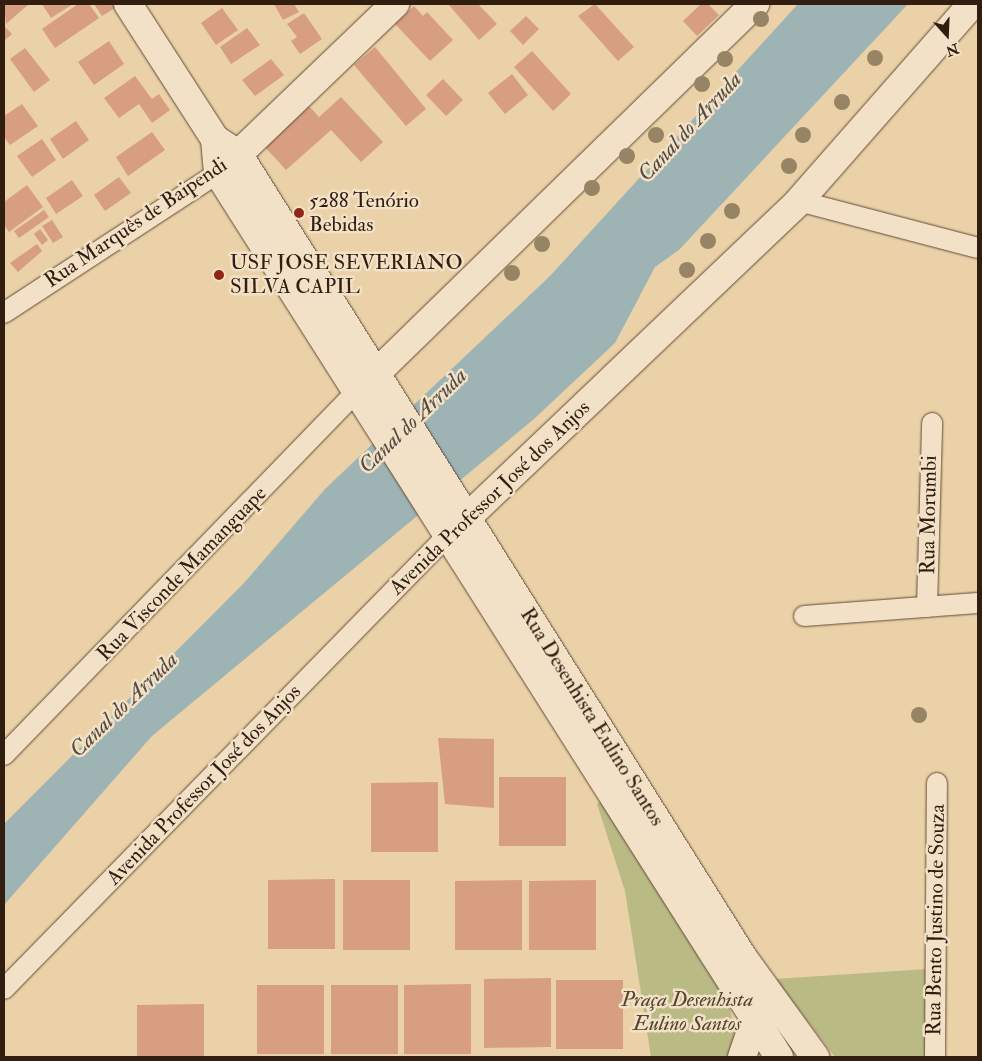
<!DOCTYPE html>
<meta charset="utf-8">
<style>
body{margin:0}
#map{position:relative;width:982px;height:1061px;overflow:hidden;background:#ebd1a7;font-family:"IM FELL Double Pica",serif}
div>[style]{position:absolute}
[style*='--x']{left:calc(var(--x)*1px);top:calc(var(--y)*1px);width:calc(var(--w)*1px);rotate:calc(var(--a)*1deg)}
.green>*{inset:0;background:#baba85}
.water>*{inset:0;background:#9eb4b4}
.building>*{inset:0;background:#d89e81}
.roads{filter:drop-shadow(0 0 1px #604b36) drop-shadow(0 0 1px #604b36)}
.street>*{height:20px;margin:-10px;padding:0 10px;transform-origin:10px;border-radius:10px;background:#f2e1c6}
.secondary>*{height:28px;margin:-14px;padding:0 14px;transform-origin:14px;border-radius:14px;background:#f2e1c6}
.trees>*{width:16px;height:16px;margin:-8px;border-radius:50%;background:#978464}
.dots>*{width:14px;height:14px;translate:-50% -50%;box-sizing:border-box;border:2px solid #f2e1c6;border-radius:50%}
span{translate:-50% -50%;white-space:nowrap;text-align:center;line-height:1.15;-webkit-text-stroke:5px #f2e1c6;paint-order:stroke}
.poi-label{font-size:21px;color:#311e11}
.left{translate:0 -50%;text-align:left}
.street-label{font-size:21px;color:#311e11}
.park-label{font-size:21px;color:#53452e;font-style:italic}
.water-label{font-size:22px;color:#524b42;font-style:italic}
.frame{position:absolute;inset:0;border:5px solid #311e11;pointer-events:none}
.north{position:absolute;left:922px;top:10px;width:50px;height:50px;-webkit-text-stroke:4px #f2e1c6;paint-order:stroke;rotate:160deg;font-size:14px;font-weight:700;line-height:20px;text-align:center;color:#311e11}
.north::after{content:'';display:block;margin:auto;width:18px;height:22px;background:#311e11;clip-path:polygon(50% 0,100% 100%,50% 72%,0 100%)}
</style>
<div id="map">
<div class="green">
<div style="clip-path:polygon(605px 798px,729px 1001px,735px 1037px,730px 1057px,651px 1057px,625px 891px,597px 804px)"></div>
<div style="clip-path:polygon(927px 969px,927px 1057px,835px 1057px,775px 979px)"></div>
</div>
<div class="water">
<div style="clip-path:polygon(798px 4px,908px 4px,679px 250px,655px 267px,615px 343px,534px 419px,152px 736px,4px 905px,4px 824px,244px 583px,325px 489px,550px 276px)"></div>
</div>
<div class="building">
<div style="clip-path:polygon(4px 4px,29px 4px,6px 24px)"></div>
<div style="clip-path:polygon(42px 4px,73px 4px,51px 18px)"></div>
<div style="clip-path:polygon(78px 4px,89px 4px,99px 18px,55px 48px,42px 29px)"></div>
<div style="clip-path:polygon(94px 4px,112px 4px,115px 8px,102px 16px)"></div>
<div style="clip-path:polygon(274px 4px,294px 4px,299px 12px,283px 20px)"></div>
<div style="clip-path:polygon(448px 4px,478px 4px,497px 24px,479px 40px)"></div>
<div style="clip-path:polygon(595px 4px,634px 47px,618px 61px,578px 16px)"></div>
<div style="clip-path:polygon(701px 4px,708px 4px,719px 15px,697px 36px,683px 21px)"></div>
<div style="clip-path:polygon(414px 6px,423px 16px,427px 12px,453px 40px,430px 61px,395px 24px)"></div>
<div style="clip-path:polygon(222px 8px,238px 30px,216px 45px,201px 23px)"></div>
<div style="clip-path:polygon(304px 13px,322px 39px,300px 54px,291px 41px,297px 37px,287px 24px)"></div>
<div style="clip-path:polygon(526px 16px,539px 29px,523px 45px,510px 31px)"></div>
<div style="clip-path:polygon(4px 26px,12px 34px,4px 41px)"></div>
<div style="clip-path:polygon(247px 28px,260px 45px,231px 64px,220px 47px)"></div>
<div style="clip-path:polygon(109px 41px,124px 64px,94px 85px,78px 62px)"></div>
<div style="clip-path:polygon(375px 47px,426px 109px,406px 126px,354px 65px)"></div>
<div style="clip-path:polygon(25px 48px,50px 80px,34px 92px,10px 59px)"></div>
<div style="clip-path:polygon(532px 51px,571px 94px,553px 111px,514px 67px)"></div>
<div style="clip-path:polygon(271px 59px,284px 75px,255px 96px,242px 80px)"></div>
<div style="clip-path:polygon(512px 74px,528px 95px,505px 114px,488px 93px)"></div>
<div style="clip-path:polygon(135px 76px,152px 99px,159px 94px,170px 110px,152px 123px,139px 104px,119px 118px,104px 98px)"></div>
<div style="clip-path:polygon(443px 79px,463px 100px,446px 116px,426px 95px)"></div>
<div style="clip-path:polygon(341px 97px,383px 142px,361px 162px,331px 130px,286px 170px,264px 146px,309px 106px,319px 117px)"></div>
<div style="clip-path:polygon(22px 104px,38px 126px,10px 145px,4px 137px,4px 116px)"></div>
<div style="clip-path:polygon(76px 121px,89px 140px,63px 159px,50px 139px)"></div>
<div style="clip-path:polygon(152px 132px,165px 150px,128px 176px,116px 157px)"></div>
<div style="clip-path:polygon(42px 139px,56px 160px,32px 177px,17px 156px)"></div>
<div style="clip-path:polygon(119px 177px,131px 193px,105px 211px,94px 195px)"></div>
<div style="clip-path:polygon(72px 180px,83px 196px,56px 214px,46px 198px)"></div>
<div style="clip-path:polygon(27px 185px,43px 207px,9px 232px,4px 225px,4px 202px)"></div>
<div style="clip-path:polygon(44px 210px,49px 217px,19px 238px,14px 231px)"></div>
<div style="clip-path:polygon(52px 220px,63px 237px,53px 243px,42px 226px)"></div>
<div style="clip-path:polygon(40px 229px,48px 240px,42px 245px,34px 234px)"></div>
<div style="clip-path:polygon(37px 244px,42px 251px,18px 272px,10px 263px)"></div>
<div style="clip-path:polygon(438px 738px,494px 739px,494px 808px,445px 804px)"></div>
<div style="clip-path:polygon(499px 777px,566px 777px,566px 846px,499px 846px)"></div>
<div style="clip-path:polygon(438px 782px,438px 852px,371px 852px,371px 783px)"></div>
<div style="clip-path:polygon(335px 879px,335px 949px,268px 949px,268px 880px)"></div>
<div style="clip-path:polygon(343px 880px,410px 880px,410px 950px,343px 950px)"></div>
<div style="clip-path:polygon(522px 880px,522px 950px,455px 950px,455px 881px)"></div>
<div style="clip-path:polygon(596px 880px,596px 950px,529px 950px,529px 881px)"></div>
<div style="clip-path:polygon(551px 978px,551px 1047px,484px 1048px,484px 979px)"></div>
<div style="clip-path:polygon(556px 980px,623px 980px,623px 1049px,556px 1049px)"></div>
<div style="clip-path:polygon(471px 984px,471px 1054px,404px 1054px,404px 985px)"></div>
<div style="clip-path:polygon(257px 985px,324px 985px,324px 1054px,257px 1054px)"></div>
<div style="clip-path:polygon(331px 985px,398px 985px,398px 1054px,331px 1054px)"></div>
<div style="clip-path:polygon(204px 1004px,204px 1057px,137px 1057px,137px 1005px)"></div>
</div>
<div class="roads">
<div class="street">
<div style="--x:799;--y:201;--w:185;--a:14.7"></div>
<div style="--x:4;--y:313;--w:256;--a:-33.2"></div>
<div style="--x:927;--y:607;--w:184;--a:-88.4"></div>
<div style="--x:804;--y:616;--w:174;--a:-4.3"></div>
<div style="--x:4;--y:755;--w:508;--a:-45.88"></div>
<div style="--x:4;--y:989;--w:634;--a:-45.64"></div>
<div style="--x:935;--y:1057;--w:274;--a:-89.6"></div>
</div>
<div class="secondary">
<div style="--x:128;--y:4;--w:161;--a:57.2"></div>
<div style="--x:215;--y:139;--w:27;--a:33"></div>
<div style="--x:238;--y:154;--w:947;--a:57.85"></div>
<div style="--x:742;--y:956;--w:125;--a:54.1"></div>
<div style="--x:215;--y:139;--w:34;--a:85"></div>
<div style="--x:218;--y:173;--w:1047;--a:57.6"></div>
<div style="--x:225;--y:167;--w:236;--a:-43.8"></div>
<div style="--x:365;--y:384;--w:545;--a:-44.26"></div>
<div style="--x:454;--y:530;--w:477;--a:-43.6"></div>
<div style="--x:799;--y:201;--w:262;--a:-48.7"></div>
<div style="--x:742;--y:1057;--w:36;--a:-71"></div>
</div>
</div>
<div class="trees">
<div style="left:761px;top:19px"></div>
<div style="left:875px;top:58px"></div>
<div style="left:725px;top:59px"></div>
<div style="left:702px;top:84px"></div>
<div style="left:842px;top:102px"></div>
<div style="left:656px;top:135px"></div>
<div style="left:803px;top:135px"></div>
<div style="left:627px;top:156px"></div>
<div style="left:789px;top:166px"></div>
<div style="left:592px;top:188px"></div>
<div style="left:732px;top:211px"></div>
<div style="left:708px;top:241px"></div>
<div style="left:542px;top:244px"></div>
<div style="left:687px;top:270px"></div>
<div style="left:512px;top:273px"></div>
<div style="left:919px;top:715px"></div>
</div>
<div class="dots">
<div style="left:299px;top:213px;background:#8f2418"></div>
<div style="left:219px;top:275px;background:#8f2418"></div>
</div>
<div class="poi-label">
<span class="left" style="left:309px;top:213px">5288 Tenório<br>Bebidas</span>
<span class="left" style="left:230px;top:275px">USF JOSE SEVERIANO<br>SILVA CAPIL</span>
</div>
<div class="street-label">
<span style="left:136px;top:223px;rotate:-34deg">Rua Marquês de Baipendi</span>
<span style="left:490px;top:498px;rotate:-44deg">Avenida Professor José dos Anjos</span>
<span style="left:929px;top:515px;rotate:-89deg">Rua Morumbi</span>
<span style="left:182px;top:574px;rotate:-46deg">Rua Visconde Mamanguape</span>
<span style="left:592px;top:717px;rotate:58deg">Rua Desenhista Eulino Santos</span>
<span style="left:204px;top:785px;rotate:-46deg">Avenida Professor José dos Anjos</span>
<span style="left:936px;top:920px;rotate:-89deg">Rua Bento Justino de Souza</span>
</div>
<div class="park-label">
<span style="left:687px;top:1012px">Praça Desenhista<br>Eulino Santos</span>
</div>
<div class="water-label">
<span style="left:690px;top:127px;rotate:-47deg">Canal do Arruda</span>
<span style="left:413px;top:421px;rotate:-44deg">Canal do Arruda</span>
<span style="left:124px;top:705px;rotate:-44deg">Canal do Arruda</span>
</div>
<div class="frame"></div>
<div class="north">N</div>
</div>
